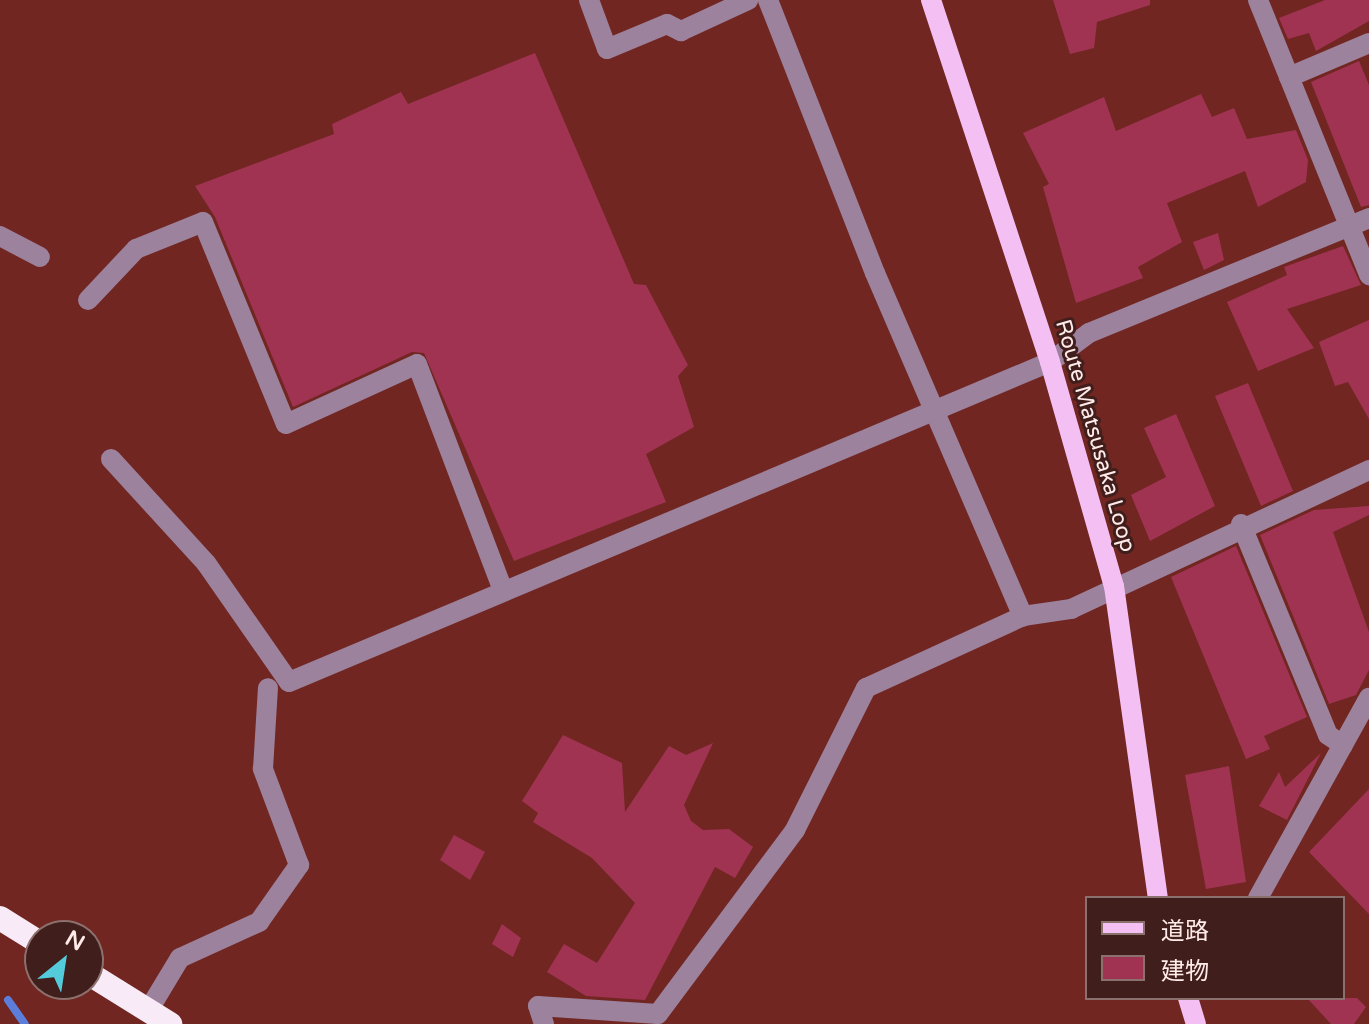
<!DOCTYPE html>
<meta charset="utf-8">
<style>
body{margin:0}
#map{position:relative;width:1369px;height:1024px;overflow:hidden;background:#712622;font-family:"Varela Round","Noto Sans JP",sans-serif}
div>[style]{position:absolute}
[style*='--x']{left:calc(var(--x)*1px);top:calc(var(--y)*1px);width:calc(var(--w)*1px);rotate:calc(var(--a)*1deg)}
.stream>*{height:8px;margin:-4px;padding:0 4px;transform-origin:4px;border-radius:4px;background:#5c7eda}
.building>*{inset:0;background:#a03352}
.minor>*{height:20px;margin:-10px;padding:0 10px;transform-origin:10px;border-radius:10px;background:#9c829c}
.major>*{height:20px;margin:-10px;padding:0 10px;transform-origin:10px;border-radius:10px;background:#f4bff3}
.highway>*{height:24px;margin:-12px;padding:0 12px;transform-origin:12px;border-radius:12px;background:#f8ebf7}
span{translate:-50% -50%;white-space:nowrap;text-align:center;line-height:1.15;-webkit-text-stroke:6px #401e1b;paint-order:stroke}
.street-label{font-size:22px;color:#ffebe9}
.legend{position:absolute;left:1085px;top:896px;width:260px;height:104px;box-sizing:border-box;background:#401e1b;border:2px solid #8c706d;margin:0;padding:10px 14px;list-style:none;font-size:24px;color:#ffebe9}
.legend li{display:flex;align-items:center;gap:16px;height:40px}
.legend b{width:40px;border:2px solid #8c706d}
.north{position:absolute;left:24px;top:920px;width:80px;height:80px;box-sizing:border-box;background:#401e1b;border:2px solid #8c706d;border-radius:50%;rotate:30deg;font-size:22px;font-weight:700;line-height:32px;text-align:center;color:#ffebe9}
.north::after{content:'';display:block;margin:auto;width:28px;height:36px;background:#53cbda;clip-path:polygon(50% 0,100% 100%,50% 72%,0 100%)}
</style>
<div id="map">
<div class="stream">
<div style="--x:8;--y:1000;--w:29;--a:55"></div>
</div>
<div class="building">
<div style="clip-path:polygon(1053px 0,1150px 0,1150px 5px,1097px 22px,1094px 48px,1070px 54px)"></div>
<div style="clip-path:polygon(1325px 0,1369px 0,1369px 21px,1316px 51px,1309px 33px,1288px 39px,1279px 18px)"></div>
<div style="clip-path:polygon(535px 53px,634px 284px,646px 285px,688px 365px,678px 376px,694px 427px,646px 454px,666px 502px,514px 561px,424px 353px,412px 352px,293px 407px,215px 217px,195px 186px,334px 134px,332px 124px,401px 92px,408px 104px)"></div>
<div style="clip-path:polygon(1359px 61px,1369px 85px,1369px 205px,1361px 207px,1311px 82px)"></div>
<div style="clip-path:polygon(1201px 94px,1212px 117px,1234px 108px,1247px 139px,1296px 130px,1308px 160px,1306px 182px,1258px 207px,1245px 171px,1167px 203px,1182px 242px,1138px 267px,1143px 278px,1076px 303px,1043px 187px,1049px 184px,1023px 133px,1104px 97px,1116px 131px)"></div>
<div style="clip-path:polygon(1218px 233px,1224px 260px,1204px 270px,1193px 242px)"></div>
<div style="clip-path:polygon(1343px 246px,1361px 285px,1287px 309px,1314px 348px,1258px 371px,1227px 302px,1287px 275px,1284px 267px)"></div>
<div style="clip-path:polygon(1369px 320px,1369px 419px,1348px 382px,1335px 386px,1319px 342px)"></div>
<div style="clip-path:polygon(1248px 383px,1293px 491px,1261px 506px,1215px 396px)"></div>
<div style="clip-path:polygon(1176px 414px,1215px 506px,1150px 541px,1131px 495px,1166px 477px,1144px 428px)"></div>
<div style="clip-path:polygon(1369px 506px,1369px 515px,1333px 532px,1369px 632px,1369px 670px,1356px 695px,1329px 704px,1260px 535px,1314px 510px)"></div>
<div style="clip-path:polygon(1236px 546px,1307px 717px,1264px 736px,1270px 749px,1246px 759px,1171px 577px)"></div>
<div style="clip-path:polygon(563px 735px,622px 763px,625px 812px,669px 746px,686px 755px,713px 743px,684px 805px,691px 821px,703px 830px,729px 829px,753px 847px,735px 878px,715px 867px,645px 1000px,586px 996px,547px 972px,564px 944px,597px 963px,635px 903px,592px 858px,533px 822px,538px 813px,522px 801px)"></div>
<div style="clip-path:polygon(1321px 753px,1287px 820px,1259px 806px,1279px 772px,1285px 787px)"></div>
<div style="clip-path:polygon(1229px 766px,1246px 882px,1206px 889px,1185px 775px)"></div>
<div style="clip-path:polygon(1369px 789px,1369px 914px,1309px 852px)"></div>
<div style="clip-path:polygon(454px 835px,485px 852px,470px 880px,440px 860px)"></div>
<div style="clip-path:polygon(502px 924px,521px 938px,513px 957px,492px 944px)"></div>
<div style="clip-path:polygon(1307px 998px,1357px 998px,1366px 1007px,1354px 1024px,1331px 1024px)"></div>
</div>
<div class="minor">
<div style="--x:589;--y:0;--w:52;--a:69.8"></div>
<div style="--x:607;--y:49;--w:65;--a:-22.6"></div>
<div style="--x:667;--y:24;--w:16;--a:27"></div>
<div style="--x:681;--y:31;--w:74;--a:-24.8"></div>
<div style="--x:768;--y:0;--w:293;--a:68.6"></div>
<div style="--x:875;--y:273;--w:374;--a:66.7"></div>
<div style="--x:1258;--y:0;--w:297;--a:68"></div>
<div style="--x:1289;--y:77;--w:87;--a:-23"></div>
<div style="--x:0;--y:236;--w:45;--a:27.7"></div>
<div style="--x:88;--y:300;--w:70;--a:-46.7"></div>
<div style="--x:136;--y:249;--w:72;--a:-21.9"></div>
<div style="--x:203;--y:222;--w:218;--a:67.7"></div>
<div style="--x:286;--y:424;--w:144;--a:-24.6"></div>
<div style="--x:417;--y:364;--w:242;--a:69.2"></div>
<div style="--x:111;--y:459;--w:141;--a:47.6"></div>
<div style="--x:206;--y:563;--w:145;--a:55.1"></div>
<div style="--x:289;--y:682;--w:826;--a:-22.81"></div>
<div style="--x:1050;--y:362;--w:49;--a:-36.6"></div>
<div style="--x:1089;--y:333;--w:303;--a:-22.3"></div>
<div style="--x:1241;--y:524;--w:228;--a:67.6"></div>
<div style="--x:1328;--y:735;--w:18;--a:34"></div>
<div style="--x:1258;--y:898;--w:229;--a:-61"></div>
<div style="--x:148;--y:1011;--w:62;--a:-58.9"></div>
<div style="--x:180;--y:958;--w:87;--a:-24.5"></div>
<div style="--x:259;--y:922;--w:70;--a:-54.9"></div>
<div style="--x:299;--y:865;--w:103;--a:-110.6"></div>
<div style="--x:263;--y:769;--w:81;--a:-86.5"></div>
<div style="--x:544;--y:1024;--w:19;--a:-108"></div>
<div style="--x:538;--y:1006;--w:120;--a:3.8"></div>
<div style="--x:658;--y:1014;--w:229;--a:-53.3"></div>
<div style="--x:795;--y:830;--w:159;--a:-63.4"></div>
<div style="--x:866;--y:688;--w:173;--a:-24.6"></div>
<div style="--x:1023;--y:616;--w:49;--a:-8.3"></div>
<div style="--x:1071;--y:609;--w:329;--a:-25"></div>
</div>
<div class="major">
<div style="--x:931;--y:0;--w:381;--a:71.8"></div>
<div style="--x:1050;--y:362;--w:233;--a:74.1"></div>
<div style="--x:1114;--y:586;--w:315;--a:82"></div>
<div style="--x:1188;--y:998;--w:27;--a:73"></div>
</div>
<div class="highway">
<div style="--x:0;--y:918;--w:47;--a:32"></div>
<div style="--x:88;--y:973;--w:97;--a:31.9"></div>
</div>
<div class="street-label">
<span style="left:1095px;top:436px;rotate:74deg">Route Matsusaka Loop</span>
</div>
<ul class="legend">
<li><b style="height:10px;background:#f4bff3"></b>道路</li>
<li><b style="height:22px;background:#a03352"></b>建物</li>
</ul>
<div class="north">N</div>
</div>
